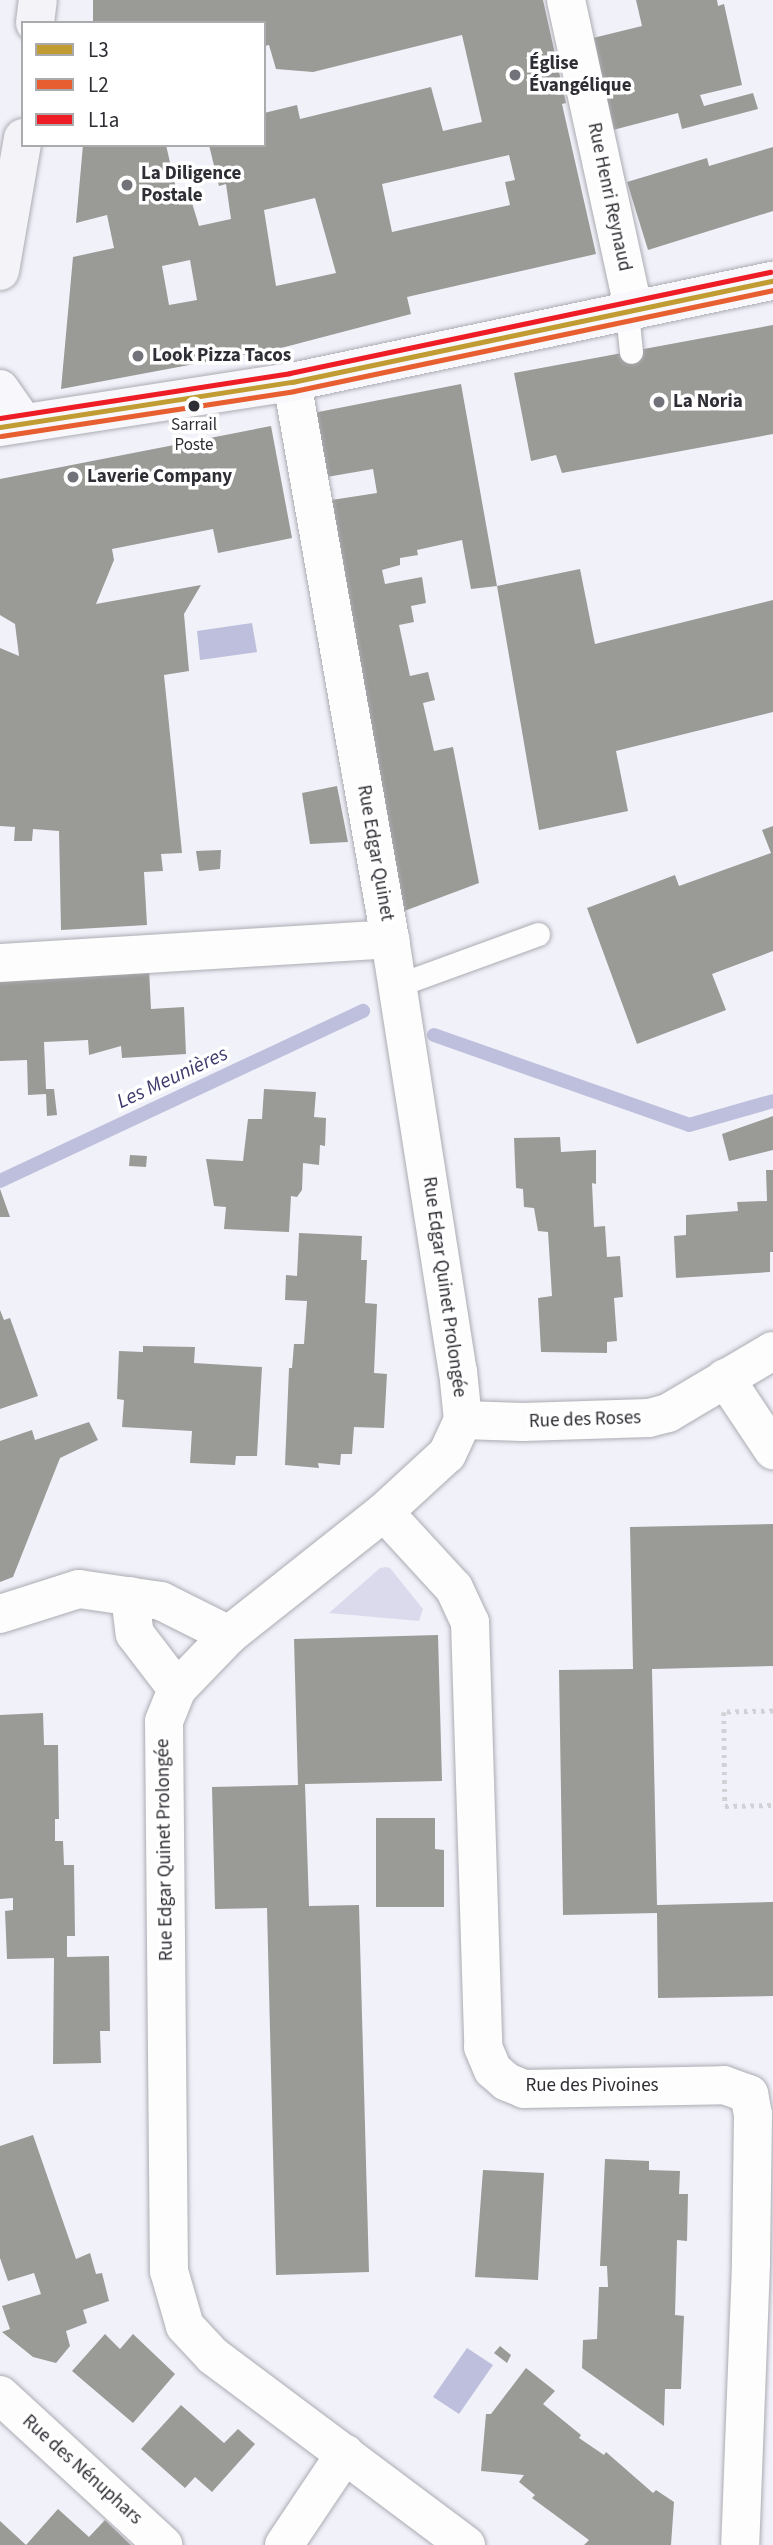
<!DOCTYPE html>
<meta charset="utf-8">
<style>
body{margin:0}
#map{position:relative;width:773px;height:2545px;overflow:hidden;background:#f1f1fa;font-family:"Source Sans 3",sans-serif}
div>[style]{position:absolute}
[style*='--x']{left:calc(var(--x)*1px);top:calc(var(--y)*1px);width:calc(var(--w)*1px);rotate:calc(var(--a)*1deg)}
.green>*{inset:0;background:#dadaec}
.water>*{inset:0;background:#bebfdc}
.stream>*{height:14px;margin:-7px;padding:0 7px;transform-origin:7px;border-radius:7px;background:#bebfdc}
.building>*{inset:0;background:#9a9a97}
.path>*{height:4.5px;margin-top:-2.25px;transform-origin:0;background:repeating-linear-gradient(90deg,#d2d2d6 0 3.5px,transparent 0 8.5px)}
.roads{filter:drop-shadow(0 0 2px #ababb2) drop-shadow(0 0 2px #ababb2)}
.service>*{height:23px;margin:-11.5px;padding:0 11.5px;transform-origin:11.5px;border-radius:11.5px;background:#fdfdfe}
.minor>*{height:38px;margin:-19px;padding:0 19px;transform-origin:19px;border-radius:19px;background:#fdfdfe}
.secondary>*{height:38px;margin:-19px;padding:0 19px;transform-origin:19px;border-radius:19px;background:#f8f8fc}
.primary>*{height:38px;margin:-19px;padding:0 19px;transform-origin:19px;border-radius:19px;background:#f4f4f8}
.bus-1>*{height:5px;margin:-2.5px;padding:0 2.5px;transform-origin:2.5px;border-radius:2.5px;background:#c09c33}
.bus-2>*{height:5px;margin:-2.5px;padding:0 2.5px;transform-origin:2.5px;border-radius:2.5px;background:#e75e30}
.bus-3>*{height:5px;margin:-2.5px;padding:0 2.5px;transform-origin:2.5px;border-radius:2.5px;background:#ee1c25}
.dots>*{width:19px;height:19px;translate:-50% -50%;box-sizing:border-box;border:4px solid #fff;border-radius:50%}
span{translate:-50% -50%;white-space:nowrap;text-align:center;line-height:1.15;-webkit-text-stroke:7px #fff;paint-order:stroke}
.bus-label{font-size:17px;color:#2e2e35}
.poi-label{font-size:19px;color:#2e2e35;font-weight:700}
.left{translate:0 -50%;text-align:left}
.street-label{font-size:19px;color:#2e2e35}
.water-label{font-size:21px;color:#3e3b6d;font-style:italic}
.legend{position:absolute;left:21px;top:21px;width:245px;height:126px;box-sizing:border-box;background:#fff;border:2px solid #ababae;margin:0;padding:9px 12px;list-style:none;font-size:21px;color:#2e2e35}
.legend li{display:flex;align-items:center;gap:14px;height:35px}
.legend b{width:35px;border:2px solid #ababae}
</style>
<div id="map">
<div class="green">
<div style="clip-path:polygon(386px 1567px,390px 1568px,423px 1609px,419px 1621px,329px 1613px,380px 1568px)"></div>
</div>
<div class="water">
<div style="clip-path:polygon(252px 623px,257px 652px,200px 660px,197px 631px)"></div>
<div style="clip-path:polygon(467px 2348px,493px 2365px,459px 2414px,433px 2397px)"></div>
</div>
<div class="stream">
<div style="--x:434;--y:1035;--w:270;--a:19.4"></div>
<div style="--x:689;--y:1125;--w:87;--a:-15.9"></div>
<div style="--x:0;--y:1181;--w:401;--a:-25.1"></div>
</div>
<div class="building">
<div style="clip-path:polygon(evenodd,93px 0,543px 0,566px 103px,562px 104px,596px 254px,407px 297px,411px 314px,285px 347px,61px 389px,73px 257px,114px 248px,107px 215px,76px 223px,83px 145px,166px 145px,178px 197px,189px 193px,199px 226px,231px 219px,226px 184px,219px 186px,209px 145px,264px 145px,264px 113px,297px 105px,300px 119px,431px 87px,443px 131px,482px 122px,462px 35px,313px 72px,276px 69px,269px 45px,264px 46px,264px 23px,93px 23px,93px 0,509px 155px,515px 180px,505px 182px,510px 205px,392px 232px,382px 184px,509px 155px,93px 0,315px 198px,336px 273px,276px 286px,264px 210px,315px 198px,93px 0,190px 260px,197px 300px,169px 305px,162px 266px,190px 260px)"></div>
<div style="clip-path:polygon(636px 0,717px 0,718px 6px,724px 4px,742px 85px,700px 95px,704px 106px,753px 93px,758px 109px,682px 129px,678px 113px,613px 130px,593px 38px,642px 26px)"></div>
<div style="clip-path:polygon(773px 147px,773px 211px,648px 250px,627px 182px,707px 158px,709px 166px)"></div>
<div style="clip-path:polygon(773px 325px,773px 434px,562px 473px,556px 455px,531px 461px,514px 373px)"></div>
<div style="clip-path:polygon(461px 384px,497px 586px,471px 589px,462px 540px,417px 550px,418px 555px,400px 558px,400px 565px,382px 570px,385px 584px,422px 577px,426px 603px,411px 606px,414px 622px,399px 625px,410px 676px,428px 672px,435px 700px,423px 703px,434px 751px,453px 747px,479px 883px,399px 913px,325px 501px,377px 493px,373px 469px,321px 478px,308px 414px)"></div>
<div style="clip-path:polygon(271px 426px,292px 538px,218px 553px,213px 529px,112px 549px,114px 560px,96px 604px,201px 585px,184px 614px,189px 671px,164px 675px,182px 853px,161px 854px,163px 871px,144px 872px,147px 925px,61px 930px,59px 831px,33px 829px,32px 841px,14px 841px,15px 827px,0 826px,0 648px,19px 656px,15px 624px,0 615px,0 479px)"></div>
<div style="clip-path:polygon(580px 569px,595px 644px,773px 600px,773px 712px,616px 751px,628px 811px,539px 830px,497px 586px)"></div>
<div style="clip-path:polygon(337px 786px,348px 842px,310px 844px,302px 793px)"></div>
<div style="clip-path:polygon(773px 826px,773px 951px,712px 974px,726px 1010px,637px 1044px,587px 908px,675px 875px,679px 886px,771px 853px,762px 830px)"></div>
<div style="clip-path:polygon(221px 850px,220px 869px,199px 871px,196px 851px)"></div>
<div style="clip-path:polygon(149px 969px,151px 1009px,184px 1007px,186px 1054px,122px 1058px,121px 1046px,89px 1055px,88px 1040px,44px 1042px,46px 1089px,54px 1089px,57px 1115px,47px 1116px,46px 1094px,28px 1095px,27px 1060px,0 1061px,0 975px)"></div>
<div style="clip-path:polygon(264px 1089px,316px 1092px,314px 1117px,326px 1118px,325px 1146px,320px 1145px,319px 1165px,303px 1163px,302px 1190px,297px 1197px,291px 1196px,289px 1232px,224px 1229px,226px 1207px,214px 1206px,206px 1159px,243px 1161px,248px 1119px,262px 1119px)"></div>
<div style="clip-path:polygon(773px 1116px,773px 1150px,729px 1161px,722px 1134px)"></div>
<div style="clip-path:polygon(560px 1137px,561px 1152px,596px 1150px,596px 1184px,592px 1183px,594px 1227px,605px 1226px,607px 1257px,620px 1256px,623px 1297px,614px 1298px,617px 1341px,607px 1342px,607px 1353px,541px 1352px,538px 1298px,552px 1296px,548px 1232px,538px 1231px,534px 1208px,524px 1207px,523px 1189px,516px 1188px,514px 1138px)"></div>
<div style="clip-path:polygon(130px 1155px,147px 1156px,146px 1167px,129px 1166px)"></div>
<div style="clip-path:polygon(766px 1170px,773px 1170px,773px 1252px,770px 1252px,770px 1272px,676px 1278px,674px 1236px,686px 1235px,686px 1215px,738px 1211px,737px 1202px,767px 1201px)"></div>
<div style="clip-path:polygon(0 1189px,10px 1217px,0 1217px)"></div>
<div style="clip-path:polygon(299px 1233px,362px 1236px,361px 1260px,367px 1260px,365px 1303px,377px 1304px,374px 1373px,387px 1374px,384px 1428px,354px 1427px,352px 1454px,341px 1454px,340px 1465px,318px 1463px,319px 1468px,285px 1465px,289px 1368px,292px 1368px,294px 1344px,304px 1344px,307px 1301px,285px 1300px,286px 1275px,297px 1276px)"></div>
<div style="clip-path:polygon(0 1310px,4px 1320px,10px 1318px,38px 1396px,0 1409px)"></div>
<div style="clip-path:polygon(143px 1346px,195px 1347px,194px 1363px,262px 1367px,257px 1456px,236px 1456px,235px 1465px,190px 1463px,192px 1431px,122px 1427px,124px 1400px,117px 1399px,119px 1351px,143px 1352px)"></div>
<div style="clip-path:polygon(89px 1422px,98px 1440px,60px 1458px,13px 1577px,0 1582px,0 1441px,32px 1430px,35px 1440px)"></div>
<div style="clip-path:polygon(773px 1524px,773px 1666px,652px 1669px,657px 1905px,773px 1902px,773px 1996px,658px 1998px,657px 1913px,563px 1915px,559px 1670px,633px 1669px,630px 1527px)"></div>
<div style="clip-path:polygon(438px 1635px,442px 1781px,305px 1784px,309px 1906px,359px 1905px,369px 2272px,276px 2275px,267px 1908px,215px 1909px,212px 1787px,298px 1785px,294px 1639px)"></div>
<div style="clip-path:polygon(43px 1713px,44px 1745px,58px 1745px,59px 1819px,55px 1819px,55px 1841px,63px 1841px,64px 1865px,74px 1865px,75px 1936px,67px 1936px,67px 1957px,109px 1956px,110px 2031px,100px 2031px,101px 2063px,53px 2064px,54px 1958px,7px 1959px,5px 1911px,13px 1910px,13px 1898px,0 1899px,0 1715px)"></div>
<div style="clip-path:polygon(376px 1818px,435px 1818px,435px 1849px,444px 1850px,444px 1907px,376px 1907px)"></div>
<div style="clip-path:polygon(33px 2135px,76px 2259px,90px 2253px,96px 2274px,102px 2273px,109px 2301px,83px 2310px,87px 2323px,66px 2331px,70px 2346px,56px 2363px,33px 2357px,2px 2332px,10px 2329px,2px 2306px,41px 2294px,34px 2273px,8px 2281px,0 2258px,0 2146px)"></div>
<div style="clip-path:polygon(605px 2159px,649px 2161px,649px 2170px,680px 2171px,679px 2194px,688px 2194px,687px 2241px,677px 2240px,675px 2315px,684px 2316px,681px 2389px,665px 2389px,664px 2426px,582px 2368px,583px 2340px,597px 2339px,599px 2287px,608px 2287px,607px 2266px,600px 2266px)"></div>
<div style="clip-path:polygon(483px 2170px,544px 2173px,538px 2280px,475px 2277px)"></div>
<div style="clip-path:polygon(105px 2334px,120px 2349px,133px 2334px,175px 2374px,133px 2423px,72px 2371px)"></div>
<div style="clip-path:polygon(500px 2346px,511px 2355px,507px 2363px,494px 2353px)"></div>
<div style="clip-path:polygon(526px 2368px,555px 2391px,543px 2404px,581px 2435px,579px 2438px,604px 2455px,606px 2452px,653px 2493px,656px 2490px,674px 2502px,671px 2545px,584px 2545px,589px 2540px,532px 2498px,535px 2495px,519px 2482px,524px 2475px,481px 2471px,486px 2414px,491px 2414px)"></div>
<div style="clip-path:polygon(181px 2405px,224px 2443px,238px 2429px,255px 2444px,212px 2492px,195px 2477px,185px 2488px,141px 2449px)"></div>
<div style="clip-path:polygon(58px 2509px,89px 2537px,105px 2520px,131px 2545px,0 2545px,0 2521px,26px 2545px)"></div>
</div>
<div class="path">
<div style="--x:773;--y:1711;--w:49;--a:178.8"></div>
<div style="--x:724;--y:1712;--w:94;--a:89.4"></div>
<div style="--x:725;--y:1806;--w:48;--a:-1.2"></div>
</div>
<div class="roads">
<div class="service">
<div style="--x:627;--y:312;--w:40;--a:84.3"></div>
<div style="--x:398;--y:985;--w:149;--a:-20"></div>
</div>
<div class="minor">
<div style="--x:566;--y:0;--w:318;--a:77.7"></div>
<div style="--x:292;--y:382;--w:566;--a:80.02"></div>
<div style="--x:390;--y:939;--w:437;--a:81.1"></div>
<div style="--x:458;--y:1371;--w:49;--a:84.2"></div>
<div style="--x:463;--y:1420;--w:38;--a:115"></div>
<div style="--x:447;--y:1454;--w:86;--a:137.4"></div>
<div style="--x:384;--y:1512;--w:198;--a:141.6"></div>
<div style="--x:229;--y:1635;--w:75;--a:133.9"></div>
<div style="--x:177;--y:1689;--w:35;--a:112"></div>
<div style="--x:164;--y:1722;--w:549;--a:89.48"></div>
<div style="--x:169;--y:2271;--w:57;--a:73.8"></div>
<div style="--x:185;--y:2326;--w:41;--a:47"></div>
<div style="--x:213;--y:2356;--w:316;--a:36.8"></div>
<div style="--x:0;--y:963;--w:391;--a:-3.5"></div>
<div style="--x:725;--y:1378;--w:87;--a:56.3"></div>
<div style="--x:463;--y:1420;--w:60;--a:1.9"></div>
<div style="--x:523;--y:1422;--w:126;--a:-1.8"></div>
<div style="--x:649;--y:1418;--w:20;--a:-15"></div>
<div style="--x:668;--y:1413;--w:122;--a:-30.6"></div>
<div style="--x:384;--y:1512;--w:103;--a:47.4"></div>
<div style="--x:454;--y:1588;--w:38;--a:65"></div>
<div style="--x:470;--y:1622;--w:425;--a:88.2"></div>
<div style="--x:483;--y:2047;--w:25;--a:67"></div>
<div style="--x:493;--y:2070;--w:18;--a:41"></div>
<div style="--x:507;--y:2082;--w:18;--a:22"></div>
<div style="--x:524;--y:2089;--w:200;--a:-1.1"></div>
<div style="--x:724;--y:2085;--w:27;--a:20"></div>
<div style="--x:749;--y:2094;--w:20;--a:79"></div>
<div style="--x:753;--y:2114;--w:150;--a:90.8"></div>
<div style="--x:751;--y:2264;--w:281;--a:92.2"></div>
<div style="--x:130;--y:1596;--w:38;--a:83"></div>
<div style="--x:135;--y:1634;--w:69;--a:52.6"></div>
<div style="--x:0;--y:1614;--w:83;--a:-17.6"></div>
<div style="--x:79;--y:1589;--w:83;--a:8.3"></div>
<div style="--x:161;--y:1601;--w:76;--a:26.6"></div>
<div style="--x:0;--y:2395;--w:222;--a:42.6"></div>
<div style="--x:284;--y:2545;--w:110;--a:-56.2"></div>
</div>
<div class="secondary">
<div style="--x:0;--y:389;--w:40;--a:55.1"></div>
<div style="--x:0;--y:427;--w:295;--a:-8.8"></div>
<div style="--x:292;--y:382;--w:491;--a:-11.9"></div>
</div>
<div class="primary">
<div style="--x:35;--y:23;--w:23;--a:-83"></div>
<div style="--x:0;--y:271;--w:135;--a:-80.2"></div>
</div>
</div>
<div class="bus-1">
<div style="--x:0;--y:427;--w:295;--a:-8.8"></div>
<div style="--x:292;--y:382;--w:491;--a:-11.9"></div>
</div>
<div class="bus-2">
<div style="--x:1;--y:436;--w:296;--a:-8.7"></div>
<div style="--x:294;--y:391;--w:490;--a:-11.9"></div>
</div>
<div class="bus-3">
<div style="--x:0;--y:418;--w:293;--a:-8.8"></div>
<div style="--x:290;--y:373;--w:491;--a:-11.9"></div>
</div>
<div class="dots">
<div style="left:515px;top:75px;background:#72727a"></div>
<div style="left:127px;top:185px;background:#72727a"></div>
<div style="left:138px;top:356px;background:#72727a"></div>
<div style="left:659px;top:402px;background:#72727a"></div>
<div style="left:194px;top:406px;background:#2e2e35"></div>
<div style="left:73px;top:477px;background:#72727a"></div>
</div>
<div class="bus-label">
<span style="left:194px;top:436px">Sarrail<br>Poste</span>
</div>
<div class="poi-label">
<span class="left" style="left:529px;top:75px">Église<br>Évangélique</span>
<span class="left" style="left:141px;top:185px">La Diligence<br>Postale</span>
<span class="left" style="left:152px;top:356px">Look Pizza Tacos</span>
<span class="left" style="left:673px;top:402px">La Noria</span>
<span class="left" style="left:87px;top:477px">Laverie Company</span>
</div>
<div class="street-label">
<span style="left:609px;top:197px;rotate:78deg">Rue Henri Reynaud</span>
<span style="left:375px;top:853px;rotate:80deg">Rue Edgar Quinet</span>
<span style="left:444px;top:1287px;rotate:82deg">Rue Edgar Quinet Prolongée</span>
<span style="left:585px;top:1420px;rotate:-2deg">Rue des Roses</span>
<span style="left:165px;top:1850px;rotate:-91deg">Rue Edgar Quinet Prolongée</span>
<span style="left:592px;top:2086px">Rue des Pivoines</span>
<span style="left:82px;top:2470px;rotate:42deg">Rue des Nénuphars</span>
</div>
<div class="water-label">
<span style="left:172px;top:1077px;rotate:-25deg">Les Meunières</span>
</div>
<ul class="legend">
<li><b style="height:9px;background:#c09c33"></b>L3</li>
<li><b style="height:9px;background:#e75e30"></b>L2</li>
<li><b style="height:9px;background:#ee1c25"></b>L1a</li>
</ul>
</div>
